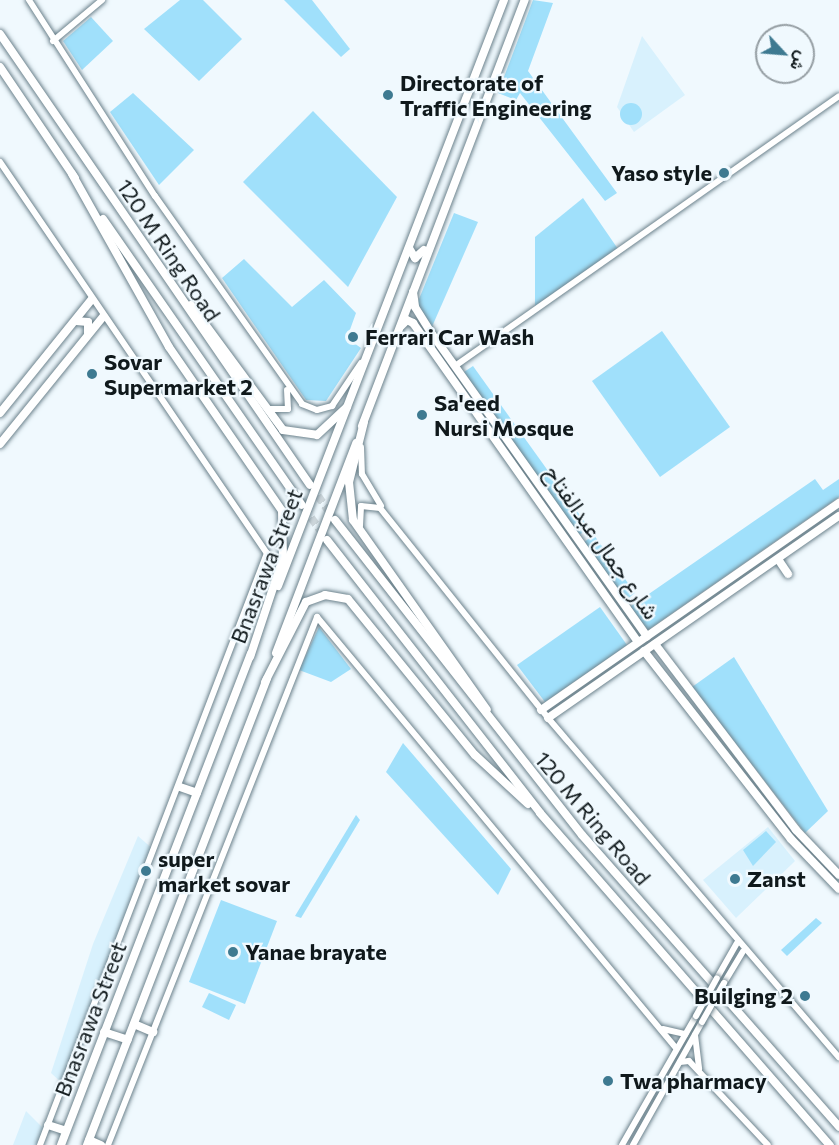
<!DOCTYPE html>
<meta charset="utf-8">
<style>
body{margin:0}
#map{position:relative;width:839px;height:1145px;overflow:hidden;background:#f0f9fe;font-family:Commissioner,Vazirmatn,sans-serif}
div>[style]{position:absolute}
[style*='--x']{left:calc(var(--x)*1px);top:calc(var(--y)*1px);width:calc(var(--w)*1px);rotate:calc(var(--a)*1deg)}
.built>*{inset:0;background:#d8f1fd}
.green>*{inset:0;background:#a0e0fb}
.round{border-radius:50%}
.highway-tunnel>*{height:8px;margin-top:-4px;transform-origin:0;background:repeating-linear-gradient(90deg,#ced7dc 0 8px,transparent 0 12px)}
.roads{filter:drop-shadow(0 0 2px #6c828c) drop-shadow(0 0 2px #6c828c)}
.minor>*{height:6px;margin:-3px;padding:0 3px;transform-origin:3px;border-radius:3px;background:#fff}
.major>*{height:8px;margin:-4px;padding:0 4px;transform-origin:4px;border-radius:4px;background:#fff}
.highway>*{height:8px;margin:-4px;padding:0 4px;transform-origin:4px;border-radius:4px;background:#fff}
.bridges{filter:drop-shadow(0 0 2px #6c828c) drop-shadow(0 0 2px #6c828c)}
.minor-bridge>*{height:6px;margin:-3px;padding:0 3px;transform-origin:3px;border-radius:3px;background:#fff}
.dots>*{width:16px;height:16px;translate:-50% -50%;box-sizing:border-box;border:3px solid #f0f9fe;border-radius:50%}
span{translate:-50% -50%;white-space:nowrap;text-align:center;line-height:1.15;-webkit-text-stroke:4.5px #f0f9fe;paint-order:stroke}
.poi-label{font-size:22px;color:#10191c;font-weight:700}
.left{translate:0 -50%;text-align:left}
.right{translate:-100% -50%;text-align:right}
.street-label{font-size:22px;color:#10191c}
.north{position:absolute;left:755px;top:24px;width:60px;height:60px;box-sizing:border-box;background:#f0f9fe;border:2px solid #969fa4;border-radius:50%;rotate:116deg;font-size:16px;font-weight:700;line-height:24px;text-align:center;color:#10191c}
.north::after{content:'';display:block;margin:auto;width:21px;height:27px;background:#3e7a91;clip-path:polygon(50% 0,100% 100%,50% 72%,0 100%)}
</style>
<div id="map">
<div class="built">
<div style="clip-path:polygon(642px 36px,685px 95px,634px 132px,617px 107px)"></div>
<div style="clip-path:polygon(768px 827px,795px 861px,736px 918px,703px 880px)"></div>
<div style="clip-path:polygon(138px 836px,154px 850px,64px 1085px,51px 1073px,93px 944px)"></div>
<div style="clip-path:polygon(26px 1111px,46px 1131px,40px 1145px,13px 1145px)"></div>
</div>
<div class="green">
<div style="clip-path:polygon(180px 0,203px 0,242px 39px,199px 81px,144px 29px)"></div>
<div style="clip-path:polygon(284px 0,312px 0,350px 49px,341px 57px)"></div>
<div style="clip-path:polygon(533px 0,553px 3px,528px 71px,617px 193px,605px 201px,520px 93px,516px 100px,498px 93px)"></div>
<div style="clip-path:polygon(91px 17px,113px 41px,82px 70px,63px 41px)"></div>
<div style="clip-path:polygon(133px 93px,194px 150px,159px 185px,110px 112px)"></div>
<div class="round" style="left:620px;top:103px;width:22px;height:22px"></div>
<div style="clip-path:polygon(313px 111px,397px 197px,348px 287px,243px 182px)"></div>
<div style="clip-path:polygon(583px 198px,618px 249px,535px 306px,535px 237px)"></div>
<div style="clip-path:polygon(454px 213px,478px 222px,431px 329px,417px 304px)"></div>
<div style="clip-path:polygon(244px 259px,292px 307px,324px 280px,356px 313px,347px 338px,361px 348px,326px 401px,306px 400px,222px 278px)"></div>
<div style="clip-path:polygon(662px 331px,730px 427px,660px 477px,592px 381px)"></div>
<div style="clip-path:polygon(473px 366px,589px 528px,579px 535px,464px 372px)"></div>
<div style="clip-path:polygon(815px 479px,823px 490px,839px 479px,839px 497px,648px 630px,630px 607px)"></div>
<div style="clip-path:polygon(594px 535px,635px 593px,626px 600px,584px 542px)"></div>
<div style="clip-path:polygon(600px 607px,627px 645px,545px 702px,517px 665px)"></div>
<div style="clip-path:polygon(319px 627px,351px 669px,331px 682px,299px 670px)"></div>
<div style="clip-path:polygon(734px 657px,828px 811px,805px 833px,692px 687px)"></div>
<div style="clip-path:polygon(403px 743px,511px 869px,498px 895px,386px 772px)"></div>
<div style="clip-path:polygon(356px 815px,360px 820px,301px 918px,295px 916px)"></div>
<div style="clip-path:polygon(766px 831px,776px 842px,753px 866px,743px 850px)"></div>
<div style="clip-path:polygon(221px 900px,277px 921px,245px 1004px,189px 982px)"></div>
<div style="clip-path:polygon(816px 918px,822px 923px,787px 956px,781px 950px)"></div>
<div style="clip-path:polygon(209px 993px,236px 1005px,229px 1020px,202px 1007px)"></div>
</div>
<div class="highway-tunnel">
<div style="--x:311;--y:486;--w:38;--a:55"></div>
<div style="--x:304;--y:508;--w:36;--a:54"></div>
</div>
<div class="roads">
<div class="minor">
<div style="--x:29;--y:0;--w:233;--a:57.3"></div>
<div style="--x:155;--y:196;--w:255;--a:54.7"></div>
<div style="--x:302;--y:404;--w:16;--a:22"></div>
<div style="--x:317;--y:410;--w:16;--a:-15"></div>
<div style="--x:332;--y:406;--w:52;--a:-56"></div>
<div style="--x:53;--y:41;--w:64;--a:-39.9"></div>
<div style="--x:0;--y:162;--w:473;--a:55.7"></div>
<div style="--x:267;--y:553;--w:634;--a:110.98"></div>
<div style="--x:455;--y:366;--w:469;--a:-35.1"></div>
<div style="--x:270;--y:409;--w:18;--a:0"></div>
<div style="--x:288;--y:409;--w:19;--a:-93"></div>
<div style="--x:361;--y:447;--w:27;--a:88"></div>
<div style="--x:362;--y:474;--w:37;--a:59"></div>
<div style="--x:360;--y:526;--w:20;--a:-87"></div>
<div style="--x:361;--y:506;--w:19;--a:6"></div>
<div style="--x:380;--y:508;--w:269;--a:51.3"></div>
<div style="--x:548;--y:718;--w:447;--a:49.4"></div>
<div style="--x:717;--y:978;--w:40;--a:-60.3"></div>
<div style="--x:724;--y:983;--w:37;--a:-59"></div>
<div style="--x:663;--y:1029;--w:23;--a:13"></div>
<div style="--x:695;--y:1035;--w:34;--a:83"></div>
<div style="--x:680;--y:1062;--w:9;--a:-6"></div>
<div style="--x:689;--y:1061;--w:115;--a:46.8"></div>
<div style="--x:108;--y:1145;--w:568;--a:-68.4"></div>
<div style="--x:317;--y:617;--w:561;--a:50.21"></div>
<div style="--x:622;--y:1145;--w:149;--a:-60.2"></div>
<div style="--x:633;--y:1145;--w:141;--a:-60.7"></div>
</div>
<div class="major">
<div style="--x:409;--y:248;--w:12;--a:59"></div>
<div style="--x:415;--y:258;--w:12;--a:-42"></div>
<div style="--x:413;--y:292;--w:15;--a:82"></div>
<div style="--x:415;--y:307;--w:32;--a:58"></div>
<div style="--x:432;--y:334;--w:371;--a:54.6"></div>
<div style="--x:76;--y:321;--w:12;--a:5"></div>
<div style="--x:88;--y:322;--w:12;--a:90"></div>
<div style="--x:401;--y:326;--w:8;--a:-45"></div>
<div style="--x:407;--y:320;--w:7;--a:27"></div>
<div style="--x:413;--y:323;--w:390;--a:54.8"></div>
<div style="--x:0;--y:413;--w:146;--a:-51.1"></div>
<div style="--x:362;--y:426;--w:456;--a:-69.1"></div>
<div style="--x:0;--y:444;--w:164;--a:-51"></div>
<div style="--x:778;--y:559;--w:18;--a:56"></div>
<div style="--x:278;--y:586;--w:628;--a:-68.91"></div>
<div style="--x:655;--y:644;--w:233;--a:52.8"></div>
<div style="--x:796;--y:830;--w:62;--a:46.3"></div>
<div style="--x:644;--y:651;--w:239;--a:52"></div>
<div style="--x:791;--y:839;--w:69;--a:46.2"></div>
<div style="--x:276;--y:653;--w:225;--a:-69.1"></div>
<div style="--x:541;--y:710;--w:363;--a:-34.8"></div>
<div style="--x:548;--y:718;--w:354;--a:-34.8"></div>
<div style="--x:180;--y:787;--w:18;--a:19"></div>
<div style="--x:134;--y:1024;--w:21;--a:23"></div>
<div style="--x:104;--y:1032;--w:25;--a:18"></div>
<div style="--x:48;--y:1125;--w:19;--a:18"></div>
<div style="--x:89;--y:1140;--w:13;--a:23"></div>
<div style="--x:61;--y:1145;--w:527;--a:-68.88"></div>
<div style="--x:87;--y:1145;--w:500;--a:-68.9"></div>
</div>
<div class="highway">
<div style="--x:0;--y:34;--w:547;--a:55.5"></div>
<div style="--x:0;--y:67;--w:134;--a:56"></div>
<div style="--x:72;--y:174;--w:198;--a:60.7"></div>
<div style="--x:169;--y:347;--w:199;--a:55.4"></div>
<div style="--x:282;--y:511;--w:47;--a:88.8"></div>
<div style="--x:283;--y:558;--w:104;--a:108.4"></div>
<div style="--x:103;--y:219;--w:348;--a:55.2"></div>
<div style="--x:191;--y:305;--w:155;--a:53.6"></div>
<div style="--x:283;--y:430;--w:34;--a:8"></div>
<div style="--x:317;--y:435;--w:41;--a:-43"></div>
<div style="--x:364;--y:422;--w:62;--a:104"></div>
<div style="--x:349;--y:482;--w:38;--a:84"></div>
<div style="--x:353;--y:520;--w:232;--a:54.8"></div>
<div style="--x:335;--y:520;--w:400;--a:51.9"></div>
<div style="--x:582;--y:835;--w:389;--a:48.6"></div>
<div style="--x:327;--y:540;--w:346;--a:52"></div>
<div style="--x:540;--y:813;--w:441;--a:48.9"></div>
<div style="--x:265;--y:682;--w:90;--a:-62.9"></div>
<div style="--x:306;--y:602;--w:20;--a:-20"></div>
<div style="--x:325;--y:595;--w:23;--a:10"></div>
<div style="--x:348;--y:599;--w:201;--a:50.9"></div>
<div style="--x:475;--y:755;--w:72;--a:42.8"></div>
</div>
</div>
<div class="bridges">
<div class="minor-bridge">
<div style="--x:696;--y:1016;--w:43;--a:-61.1"></div>
<div style="--x:702;--y:1022;--w:45;--a:-60.6"></div>
</div>
</div>
<div class="dots">
<div style="left:388px;top:95px;background:#3e7a91"></div>
<div style="left:724px;top:173px;background:#3e7a91"></div>
<div style="left:353px;top:337px;background:#3e7a91"></div>
<div style="left:92px;top:374px;background:#3e7a91"></div>
<div style="left:422px;top:415px;background:#3e7a91"></div>
<div style="left:146px;top:871px;background:#3e7a91"></div>
<div style="left:735px;top:879px;background:#3e7a91"></div>
<div style="left:233px;top:952px;background:#3e7a91"></div>
<div style="left:805px;top:996px;background:#3e7a91"></div>
<div style="left:608px;top:1081px;background:#3e7a91"></div>
</div>
<div class="poi-label">
<span class="left" style="left:400px;top:95px">Directorate of<br>Traffic Engineering</span>
<span class="right" style="left:712px;top:173px">Yaso style</span>
<span class="left" style="left:365px;top:337px">Ferrari Car Wash</span>
<span class="left" style="left:104px;top:374px">Sovar<br>Supermarket 2</span>
<span class="left" style="left:434px;top:415px">Sa'eed<br>Nursi Mosque</span>
<span class="left" style="left:158px;top:871px">super<br>market sovar</span>
<span class="left" style="left:747px;top:879px">Zanst</span>
<span class="left" style="left:245px;top:952px">Yanae brayate</span>
<span class="right" style="left:793px;top:996px">Builging 2</span>
<span class="left" style="left:620px;top:1081px">Twa pharmacy</span>
</div>
<div class="street-label">
<span style="left:169px;top:250px;rotate:56deg">120 M Ring Road</span>
<span style="left:602px;top:542px;rotate:55deg">شارع جمال عبدالفتاح</span>
<span style="left:266px;top:566px;rotate:-69deg">Bnasrawa Street</span>
<span style="left:593px;top:818px;rotate:50deg">120 M Ring Road</span>
<span style="left:90px;top:1019px;rotate:-69deg">Bnasrawa Street</span>
</div>
<div class="north">ش</div>
</div>
